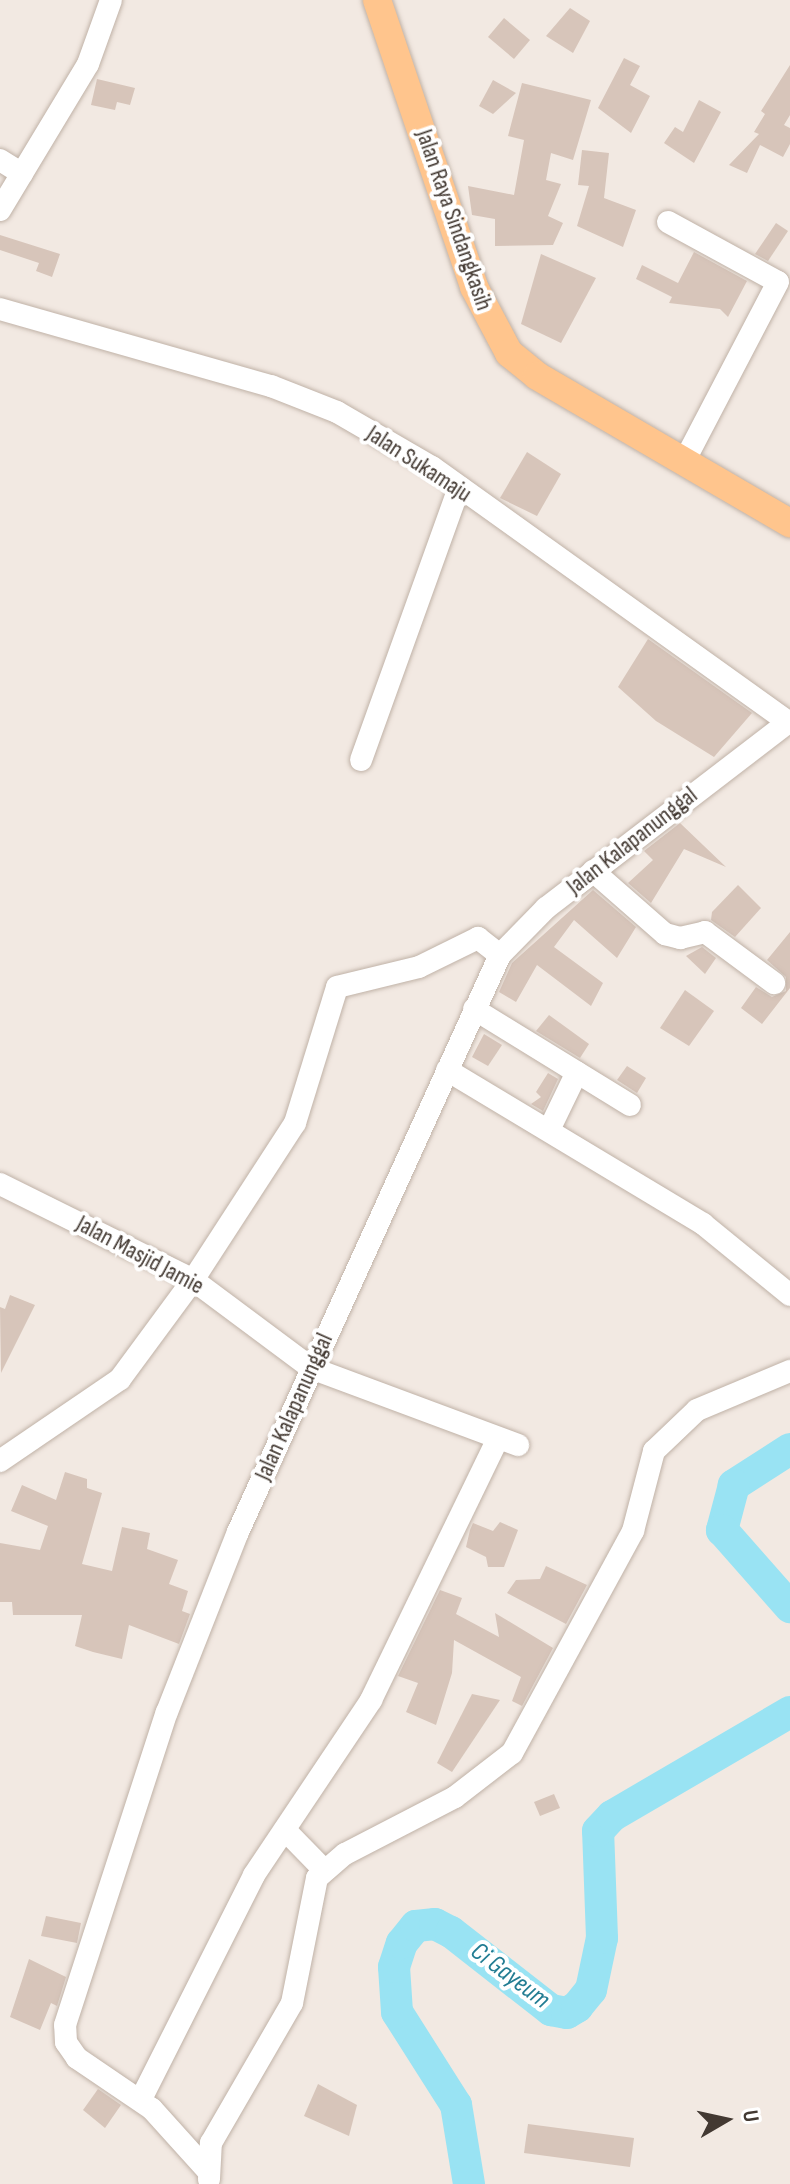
<!DOCTYPE html>
<style>
body{margin:0}
#map{position:relative;width:790px;height:2184px;overflow:hidden;background:#f2e9e2;font-family:"Sofia Sans Condensed",sans-serif}
div>[style]{position:absolute}
[style*='--x']{left:calc(var(--x)*1px);top:calc(var(--y)*1px);width:calc(var(--w)*1px);rotate:calc(var(--a)*1deg)}
.river>*{height:32px;margin:-16px;padding:0 16px;transform-origin:16px;border-radius:16px;background:#99e3f3}
.building>*{inset:0;background:#d7c5ba}
.roads{filter:drop-shadow(0 0 2px #c0b2a7) drop-shadow(0 0 2px #c0b2a7)}
.minor>*{height:22px;margin:-11px;padding:0 11px;transform-origin:11px;border-radius:11px;background:#fff}
.major>*{height:28px;margin:-14px;padding:0 14px;transform-origin:14px;border-radius:14px;background:#ffc58d}
span{translate:-50% -50%;white-space:nowrap;text-align:center;line-height:1.15;-webkit-text-stroke:8px #fff;paint-order:stroke}
.street-label{font-size:24px;color:#433932}
.water-label{font-size:26px;color:#237d93;font-style:italic}
.north{position:absolute;left:686px;top:2080px;width:80px;height:80px;-webkit-text-stroke:6px #fff;paint-order:stroke;rotate:81deg;font-size:22px;font-weight:700;line-height:32px;text-align:center;color:#433932}
.north::after{content:'';display:block;margin:auto;width:28px;height:36px;background:#433932;clip-path:polygon(50% 0,100% 100%,50% 72%,0 100%)}
</style>
<div id="map">
<div class="river">
<div style="--x:790;--y:1449;--w:67;--a:147.3"></div>
<div style="--x:734;--y:1485;--w:47;--a:104.9"></div>
<div style="--x:722;--y:1530;--w:103;--a:48.6"></div>
<div style="--x:469;--y:2184;--w:80;--a:-99.3"></div>
<div style="--x:456;--y:2105;--w:110;--a:-122.4"></div>
<div style="--x:397;--y:2012;--w:45;--a:-93.8"></div>
<div style="--x:394;--y:1967;--w:25;--a:-72"></div>
<div style="--x:402;--y:1943;--w:22;--a:-51"></div>
<div style="--x:416;--y:1926;--w:19;--a:-6"></div>
<div style="--x:435;--y:1924;--w:18;--a:27"></div>
<div style="--x:451;--y:1932;--w:127;--a:38"></div>
<div style="--x:551;--y:2010;--w:16;--a:11"></div>
<div style="--x:567;--y:2013;--w:12;--a:-31"></div>
<div style="--x:577;--y:2007;--w:22;--a:-51"></div>
<div style="--x:591;--y:1990;--w:53;--a:-78.1"></div>
<div style="--x:602;--y:1938;--w:107;--a:-92.1"></div>
<div style="--x:598;--y:1831;--w:21;--a:-47"></div>
<div style="--x:612;--y:1816;--w:206;--a:-30.3"></div>
</div>
<div class="building">
<div style="clip-path:polygon(570px 8px,590px 21px,573px 53px,546px 36px)"></div>
<div style="clip-path:polygon(504px 18px,530px 40px,514px 59px,488px 37px)"></div>
<div style="clip-path:polygon(624px 58px,640px 66px,630px 85px,650px 96px,631px 133px,598px 108px)"></div>
<div style="clip-path:polygon(790px 65px,790px 115px,784px 125px,790px 128px,790px 144px,783px 157px,760px 145px,747px 173px,729px 165px,759px 134px,754px 132px,765px 114px,761px 111px)"></div>
<div style="clip-path:polygon(97px 79px,135px 88px,130px 105px,117px 102px,115px 110px,91px 105px)"></div>
<div style="clip-path:polygon(493px 80px,516px 93px,493px 114px,479px 106px)"></div>
<div style="clip-path:polygon(522px 83px,591px 100px,573px 160px,551px 153px,546px 180px,561px 184px,548px 216px,563px 223px,553px 245px,495px 246px,495px 219px,472px 215px,468px 186px,514px 195px,524px 140px,508px 136px)"></div>
<div style="clip-path:polygon(699px 100px,721px 112px,694px 163px,664px 143px,675px 127px,683px 132px)"></div>
<div style="clip-path:polygon(582px 150px,609px 153px,604px 198px,636px 210px,623px 247px,577px 226px,589px 186px,578px 185px)"></div>
<div style="clip-path:polygon(776px 223px,788px 231px,768px 261px,755px 254px)"></div>
<div style="clip-path:polygon(0 235px,60px 254px,52px 277px,36px 271px,39px 263px,0 250px)"></div>
<div style="clip-path:polygon(694px 252px,747px 281px,728px 317px,720px 309px,669px 303px,672px 297px,636px 279px,642px 265px,678px 283px)"></div>
<div style="clip-path:polygon(541px 254px,596px 278px,561px 343px,521px 324px)"></div>
<div style="clip-path:polygon(527px 452px,561px 474px,537px 516px,500px 498px)"></div>
<div style="clip-path:polygon(648px 639px,752px 713px,714px 757px,656px 721px,618px 687px)"></div>
<div style="clip-path:polygon(680px 823px,726px 867px,684px 849px,651px 903px,628px 883px,653px 860px,644px 851px)"></div>
<div style="clip-path:polygon(738px 885px,761px 908px,735px 937px,711px 920px,712px 912px)"></div>
<div style="clip-path:polygon(593px 890px,636px 927px,617px 958px,574px 920px,554px 947px,603px 983px,591px 1006px,537px 965px,516px 1002px,499px 992px,512px 963px)"></div>
<div style="clip-path:polygon(790px 932px,790px 988px,762px 1024px,741px 1008px,756px 987px,772px 997px,786px 991px,786px 977px,767px 960px)"></div>
<div style="clip-path:polygon(702px 947px,716px 958px,705px 974px,686px 956px)"></div>
<div style="clip-path:polygon(685px 990px,714px 1011px,689px 1046px,660px 1028px)"></div>
<div style="clip-path:polygon(549px 1015px,589px 1044px,580px 1058px,536px 1031px)"></div>
<div style="clip-path:polygon(484px 1034px,502px 1045px,488px 1066px,472px 1057px)"></div>
<div style="clip-path:polygon(627px 1066px,646px 1078px,637px 1093px,617px 1080px)"></div>
<div style="clip-path:polygon(548px 1073px,558px 1079px,543px 1111px,531px 1104px,541px 1097px,536px 1092px)"></div>
<div style="clip-path:polygon(10px 1295px,35px 1305px,1px 1373px,0 1307px,5px 1309px)"></div>
<div style="clip-path:polygon(65px 1472px,87px 1479px,87px 1488px,102px 1493px,82px 1564px,112px 1571px,122px 1527px,150px 1533px,147px 1549px,178px 1560px,169px 1584px,188px 1591px,182px 1611px,190px 1614px,179px 1644px,129px 1625px,122px 1659px,93px 1652px,75px 1646px,82px 1615px,13px 1615px,12px 1602px,0 1602px,0 1543px,40px 1550px,48px 1526px,11px 1511px,22px 1485px,56px 1500px)"></div>
<div style="clip-path:polygon(500px 1522px,518px 1530px,504px 1567px,488px 1567px,486px 1557px,466px 1547px,470px 1530px,473px 1523px,493px 1531px)"></div>
<div style="clip-path:polygon(546px 1566px,587px 1585px,566px 1624px,507px 1593px,516px 1580px,540px 1579px)"></div>
<div style="clip-path:polygon(440px 1590px,462px 1598px,456px 1614px,499px 1637px,495px 1613px,553px 1648px,522px 1706px,512px 1701px,521px 1677px,454px 1640px,452px 1673px,436px 1725px,406px 1712px,418px 1683px,398px 1676px)"></div>
<div style="clip-path:polygon(472px 1694px,500px 1700px,452px 1772px,437px 1763px)"></div>
<div style="clip-path:polygon(554px 1794px,560px 1808px,540px 1816px,534px 1802px)"></div>
<div style="clip-path:polygon(46px 1916px,81px 1923px,77px 1943px,41px 1936px)"></div>
<div style="clip-path:polygon(29px 1959px,66px 1977px,57px 2006px,51px 2003px,40px 2030px,10px 2017px)"></div>
<div style="clip-path:polygon(318px 2084px,357px 2105px,349px 2136px,304px 2116px)"></div>
<div style="clip-path:polygon(98px 2089px,121px 2105px,105px 2128px,83px 2110px)"></div>
<div style="clip-path:polygon(528px 2124px,634px 2138px,630px 2167px,524px 2153px)"></div>
</div>
<div class="roads">
<div class="minor">
<div style="--x:0;--y:160;--w:26;--a:32"></div>
<div style="--x:0;--y:210;--w:170;--a:-58.9"></div>
<div style="--x:88;--y:64;--w:68;--a:-70.2"></div>
<div style="--x:668;--y:222;--w:125;--a:28.6"></div>
<div style="--x:778;--y:282;--w:203;--a:117.6"></div>
<div style="--x:0;--y:309;--w:282;--a:15.9"></div>
<div style="--x:271;--y:386;--w:71;--a:21.5"></div>
<div style="--x:337;--y:412;--w:110;--a:30.1"></div>
<div style="--x:432;--y:467;--w:438;--a:35.6"></div>
<div style="--x:361;--y:760;--w:289;--a:-70.2"></div>
<div style="--x:593;--y:871;--w:96;--a:41.2"></div>
<div style="--x:665;--y:934;--w:16;--a:15"></div>
<div style="--x:680;--y:938;--w:26;--a:-13"></div>
<div style="--x:705;--y:932;--w:86;--a:36.5"></div>
<div style="--x:474;--y:1009;--w:183;--a:31.6"></div>
<div style="--x:447;--y:1070;--w:299;--a:31"></div>
<div style="--x:703;--y:1224;--w:112;--a:39.2"></div>
<div style="--x:549;--y:1130;--w:64;--a:-64.2"></div>
<div style="--x:0;--y:1184;--w:216;--a:26.4"></div>
<div style="--x:193;--y:1280;--w:147;--a:36.7"></div>
<div style="--x:311;--y:1368;--w:221;--a:20.4"></div>
<div style="--x:0;--y:1461;--w:145;--a:-34.3"></div>
<div style="--x:120;--y:1379;--w:123;--a:-53.6"></div>
<div style="--x:193;--y:1280;--w:187;--a:-57"></div>
<div style="--x:295;--y:1123;--w:142;--a:-72.8"></div>
<div style="--x:337;--y:987;--w:84;--a:-13.7"></div>
<div style="--x:419;--y:967;--w:66;--a:-26.2"></div>
<div style="--x:478;--y:938;--w:28;--a:38"></div>
<div style="--x:285;--y:1830;--w:56;--a:45.7"></div>
<div style="--x:141;--y:2099;--w:251;--a:-63.2"></div>
<div style="--x:254;--y:1875;--w:211;--a:-56.2"></div>
<div style="--x:371;--y:1700;--w:290;--a:-64.1"></div>
<div style="--x:207;--y:2170;--w:82;--a:-132"></div>
<div style="--x:152;--y:2109;--w:91;--a:-145.8"></div>
<div style="--x:77;--y:2058;--w:19;--a:-125"></div>
<div style="--x:66;--y:2042;--w:17;--a:-93"></div>
<div style="--x:65;--y:2025;--w:329;--a:-72"></div>
<div style="--x:167;--y:1712;--w:193;--a:-68.5"></div>
<div style="--x:238;--y:1532;--w:634;--a:-65.58"></div>
<div style="--x:500;--y:955;--w:66;--a:-45.6"></div>
<div style="--x:546;--y:908;--w:307;--a:-37.5"></div>
<div style="--x:209;--y:2179;--w:36;--a:-87"></div>
<div style="--x:211;--y:2143;--w:162;--a:-59.9"></div>
<div style="--x:292;--y:2003;--w:127;--a:-78.7"></div>
<div style="--x:317;--y:1878;--w:37;--a:-41"></div>
<div style="--x:345;--y:1854;--w:124;--a:-27.4"></div>
<div style="--x:455;--y:1797;--w:72;--a:-37.7"></div>
<div style="--x:512;--y:1753;--w:253;--a:-61.4"></div>
<div style="--x:633;--y:1531;--w:83;--a:-75.3"></div>
<div style="--x:654;--y:1451;--w:59;--a:-43.6"></div>
<div style="--x:697;--y:1410;--w:101;--a:-22.8"></div>
</div>
<div class="major">
<div style="--x:377;--y:0;--w:303;--a:71.3"></div>
<div style="--x:474;--y:287;--w:75;--a:62.1"></div>
<div style="--x:509;--y:353;--w:36;--a:39"></div>
<div style="--x:537;--y:376;--w:293;--a:30.2"></div>
</div>
</div>
<div class="street-label">
<span style="left:454px;top:220px;rotate:71deg">Jalan Raya Sindangkasih</span>
<span style="left:419px;top:464px;rotate:33deg">Jalan Sukamaju</span>
<span style="left:632px;top:841px;rotate:-38deg">Jalan Kalapanunggal</span>
<span style="left:140px;top:1255px;rotate:28deg">Jalan Masjid Jamie</span>
<span style="left:294px;top:1407px;rotate:-66deg">Jalan Kalapanunggal</span>
</div>
<div class="water-label">
<span style="left:510px;top:1976px;rotate:37deg">Ci Gayeum</span>
</div>
<div class="north">U</div>
</div>
